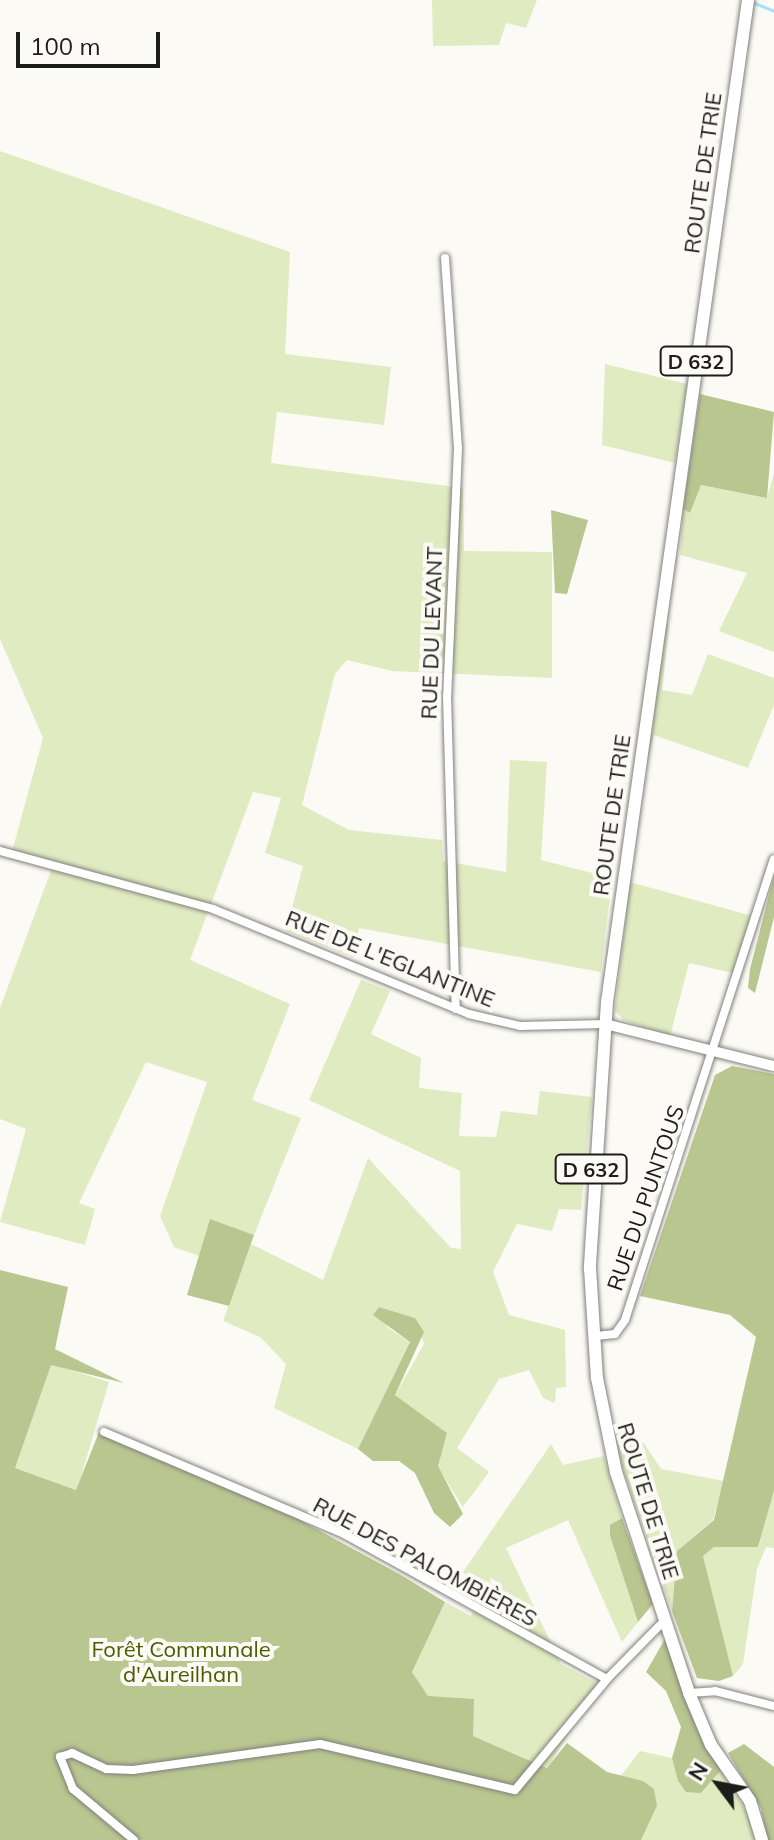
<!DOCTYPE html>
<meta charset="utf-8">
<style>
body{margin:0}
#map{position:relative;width:774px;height:1840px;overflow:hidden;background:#fcfaf5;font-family:Mulish,sans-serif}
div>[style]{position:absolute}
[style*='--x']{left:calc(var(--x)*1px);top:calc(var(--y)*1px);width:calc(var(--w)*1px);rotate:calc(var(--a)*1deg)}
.green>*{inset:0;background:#e0ebc1}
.forest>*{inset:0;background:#b9c690}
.stream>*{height:3px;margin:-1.5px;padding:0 1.5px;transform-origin:1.5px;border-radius:1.5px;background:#a4e1fe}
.roads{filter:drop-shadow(0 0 2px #82807c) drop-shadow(0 0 2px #82807c)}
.minor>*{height:8px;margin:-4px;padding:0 4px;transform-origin:4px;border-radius:4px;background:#fff}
.tertiary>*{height:10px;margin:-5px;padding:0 5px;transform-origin:5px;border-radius:5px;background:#fff}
.primary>*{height:12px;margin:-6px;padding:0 6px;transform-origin:6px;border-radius:6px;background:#fff}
span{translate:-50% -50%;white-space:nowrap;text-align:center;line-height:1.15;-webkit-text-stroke:8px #fcfaf5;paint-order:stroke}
.shield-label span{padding:2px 6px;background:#fcfaf5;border:2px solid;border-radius:6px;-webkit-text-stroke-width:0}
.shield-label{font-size:20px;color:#1c1c1a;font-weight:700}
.street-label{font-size:22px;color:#1c1c1a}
.park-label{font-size:22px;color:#4e5b01}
.north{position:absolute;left:678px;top:1744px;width:80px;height:80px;-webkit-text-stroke:6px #fcfaf5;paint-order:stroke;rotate:302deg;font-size:22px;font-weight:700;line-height:32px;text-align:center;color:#1c1c1a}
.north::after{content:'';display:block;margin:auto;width:28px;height:36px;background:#1c1c1a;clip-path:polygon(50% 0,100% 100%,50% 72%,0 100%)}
.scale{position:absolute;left:16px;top:32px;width:144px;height:36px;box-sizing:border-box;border:4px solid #1c1c1a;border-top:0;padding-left:10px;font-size:24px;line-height:28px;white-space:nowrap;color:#1c1c1a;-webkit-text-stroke:6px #fcfaf5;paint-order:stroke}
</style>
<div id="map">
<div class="green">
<div style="clip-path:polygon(432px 0,537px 0,526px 28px,506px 23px,499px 45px,433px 46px)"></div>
<div style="clip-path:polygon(0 151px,290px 252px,285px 354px,391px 367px,384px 425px,277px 412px,271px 463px,463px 488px,464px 551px,552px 552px,552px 678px,392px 671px,347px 660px,335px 674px,302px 805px,349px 830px,442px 840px,443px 861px,506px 872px,510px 760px,547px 762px,541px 860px,612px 878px,601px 972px,359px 928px,353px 957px,286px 931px,303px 866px,265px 853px,281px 798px,253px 792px,190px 960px,290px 1004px,252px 1100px,301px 1118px,254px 1235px,210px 1220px,199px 1256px,174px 1247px,160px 1216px,207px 1082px,146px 1062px,79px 1203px,95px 1209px,85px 1245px,0 1222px,26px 1129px,0 1119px,0 1008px,52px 868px,10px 859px,43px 738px,0 639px)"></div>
<div style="clip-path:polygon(605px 364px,687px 384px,675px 463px,602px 445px)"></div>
<div style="clip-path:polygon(774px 473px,774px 652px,719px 631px,747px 573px,680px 555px,683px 509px,689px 513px,701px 485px,767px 498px)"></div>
<div style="clip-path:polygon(664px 623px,669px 625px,662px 690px,692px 695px,708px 654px,774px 678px,774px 705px,748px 768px,654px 735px,642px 785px)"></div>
<div style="clip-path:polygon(630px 882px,752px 916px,733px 973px,689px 963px,670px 1036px,623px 1020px,615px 1010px)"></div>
<div style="clip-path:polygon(361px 980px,390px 991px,371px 1034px,421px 1058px,419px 1088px,462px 1093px,459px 1136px,496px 1137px,501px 1111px,537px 1115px,540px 1091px,592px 1097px,581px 1210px,559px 1209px,552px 1231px,517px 1224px,493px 1272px,509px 1315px,565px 1330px,566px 1387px,556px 1388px,555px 1403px,543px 1398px,529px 1370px,499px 1379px,457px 1448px,489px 1472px,463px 1507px,437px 1466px,447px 1433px,395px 1395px,424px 1344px,415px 1318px,379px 1307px,388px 1328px,410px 1342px,358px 1449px,274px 1408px,286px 1364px,260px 1337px,223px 1321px,251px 1244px,323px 1280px,368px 1158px,451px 1248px,461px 1249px,460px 1171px,309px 1100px)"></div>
<div style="clip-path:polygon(51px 1364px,109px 1382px,77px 1490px,15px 1468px)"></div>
<div style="clip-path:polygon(616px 1427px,644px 1443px,661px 1469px,724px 1481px,713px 1520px,677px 1551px,672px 1611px,617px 1452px)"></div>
<div style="clip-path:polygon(551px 1444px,563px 1465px,604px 1456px,622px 1518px,610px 1525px,610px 1536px,638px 1622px,622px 1642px,568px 1520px,506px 1548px,561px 1664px,598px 1684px,548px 1768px,473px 1736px,473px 1718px,428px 1696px,412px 1672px,445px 1602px,471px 1616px,483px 1589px,463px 1572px)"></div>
<div style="clip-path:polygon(774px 1491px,774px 1548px,766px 1547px,757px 1569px,743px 1664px,733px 1676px,703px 1556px,714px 1547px,758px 1547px)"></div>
<div style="clip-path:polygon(640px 1751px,672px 1758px,678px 1781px,701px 1793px,721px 1770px,751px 1819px,755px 1840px,641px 1840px,657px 1806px,643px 1781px,620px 1777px)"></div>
</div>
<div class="forest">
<div style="clip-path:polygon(700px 394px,774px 412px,767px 498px,701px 485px,690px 513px,683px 509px)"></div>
<div style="clip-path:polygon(551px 510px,588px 520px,567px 594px,555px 593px)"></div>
<div style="clip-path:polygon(774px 876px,774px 917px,755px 993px,748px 988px,750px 969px)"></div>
<div style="clip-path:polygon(732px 1066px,774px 1074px,774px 1491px,758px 1547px,714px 1547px,703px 1556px,733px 1676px,719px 1681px,697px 1678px,672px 1611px,677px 1551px,714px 1520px,756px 1337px,730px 1315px,640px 1296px,715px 1075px)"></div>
<div style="clip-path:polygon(210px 1219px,254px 1235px,229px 1306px,187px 1295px)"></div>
<div style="clip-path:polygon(0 1270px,68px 1287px,55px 1349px,124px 1383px,51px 1365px,15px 1468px,76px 1490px,99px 1432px,274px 1506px,401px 1575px,445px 1602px,412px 1672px,428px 1696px,474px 1699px,473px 1736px,547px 1768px,567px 1743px,607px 1772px,643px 1781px,654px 1789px,657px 1806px,641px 1840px,0 1840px)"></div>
<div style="clip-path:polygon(379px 1307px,415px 1318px,424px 1332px,395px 1395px,447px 1433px,438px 1466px,463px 1514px,450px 1527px,434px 1513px,415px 1473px,399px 1461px,373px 1461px,358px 1449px,410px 1342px,373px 1315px)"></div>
<div style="clip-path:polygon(622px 1518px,653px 1604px,638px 1622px,610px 1536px,610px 1525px)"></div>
<div style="clip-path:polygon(665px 1639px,692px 1716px,721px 1770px,701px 1793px,686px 1792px,678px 1781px,672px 1758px,681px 1727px,666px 1691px,646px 1672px)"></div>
<div style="clip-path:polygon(744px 1744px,774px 1767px,774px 1840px,767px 1840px,761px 1808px,728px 1753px)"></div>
</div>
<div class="stream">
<div style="--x:752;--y:2;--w:24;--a:22"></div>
</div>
<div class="roads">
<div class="minor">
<div style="--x:445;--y:258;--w:190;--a:86.1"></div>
<div style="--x:458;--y:448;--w:248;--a:92.5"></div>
<div style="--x:447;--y:696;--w:313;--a:88.4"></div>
<div style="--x:0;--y:851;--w:221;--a:15.2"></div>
<div style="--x:213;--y:909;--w:277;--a:22.3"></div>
<div style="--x:469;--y:1014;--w:52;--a:13.2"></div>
<div style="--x:520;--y:1026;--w:85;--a:-1.3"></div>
<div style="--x:596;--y:1336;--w:19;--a:-6"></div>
<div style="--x:615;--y:1334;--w:17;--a:-54"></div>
<div style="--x:625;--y:1320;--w:484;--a:-72.1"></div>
<div style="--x:104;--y:1432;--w:261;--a:23"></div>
<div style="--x:344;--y:1534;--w:300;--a:28.9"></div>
<div style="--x:607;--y:1679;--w:81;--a:-45.5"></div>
<div style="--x:689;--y:1693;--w:26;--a:-4"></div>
<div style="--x:715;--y:1691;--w:61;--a:14.3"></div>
<div style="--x:134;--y:1840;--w:80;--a:-140.1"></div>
<div style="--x:73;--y:1789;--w:35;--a:-112"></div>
<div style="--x:60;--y:1757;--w:13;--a:-18"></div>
<div style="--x:72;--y:1753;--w:38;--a:25"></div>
<div style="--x:106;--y:1769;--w:27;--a:2"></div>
<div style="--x:133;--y:1770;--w:189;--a:-7.9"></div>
<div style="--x:320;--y:1744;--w:200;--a:13.3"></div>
<div style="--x:515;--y:1790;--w:144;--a:-50.3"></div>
</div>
<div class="tertiary">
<div style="--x:605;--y:1024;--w:174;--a:14"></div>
</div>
<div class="primary">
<div style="--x:748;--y:0;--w:1012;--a:98.01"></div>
<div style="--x:607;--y:1002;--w:267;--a:93.7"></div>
<div style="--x:590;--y:1268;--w:110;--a:86.4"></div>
<div style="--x:597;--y:1378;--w:96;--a:78.6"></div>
<div style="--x:616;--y:1472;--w:233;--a:71.7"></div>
<div style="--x:689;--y:1693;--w:56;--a:67.1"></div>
<div style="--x:711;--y:1745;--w:68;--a:55.1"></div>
<div style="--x:750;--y:1801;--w:41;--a:72.9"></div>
</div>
</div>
<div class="shield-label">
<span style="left:696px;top:361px">D 632</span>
<span style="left:591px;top:1169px">D 632</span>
</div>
<div class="street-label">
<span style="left:703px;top:173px;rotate:-82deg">ROUTE DE TRIE</span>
<span style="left:432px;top:633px;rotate:-88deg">RUE DU LEVANT</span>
<span style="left:612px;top:815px;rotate:-82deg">ROUTE DE TRIE</span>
<span style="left:390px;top:959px;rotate:22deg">RUE DE L'EGLANTINE</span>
<span style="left:646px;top:1198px;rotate:-71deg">RUE DU PUNTOUS</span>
<span style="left:648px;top:1501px;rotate:73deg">ROUTE DE TRIE</span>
<span style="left:425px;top:1562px;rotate:28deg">RUE DES PALOMBIÈRES</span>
</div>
<div class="park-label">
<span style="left:181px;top:1662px">Forêt Communale<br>d'Aureilhan</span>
</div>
<div class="north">N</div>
<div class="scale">100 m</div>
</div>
